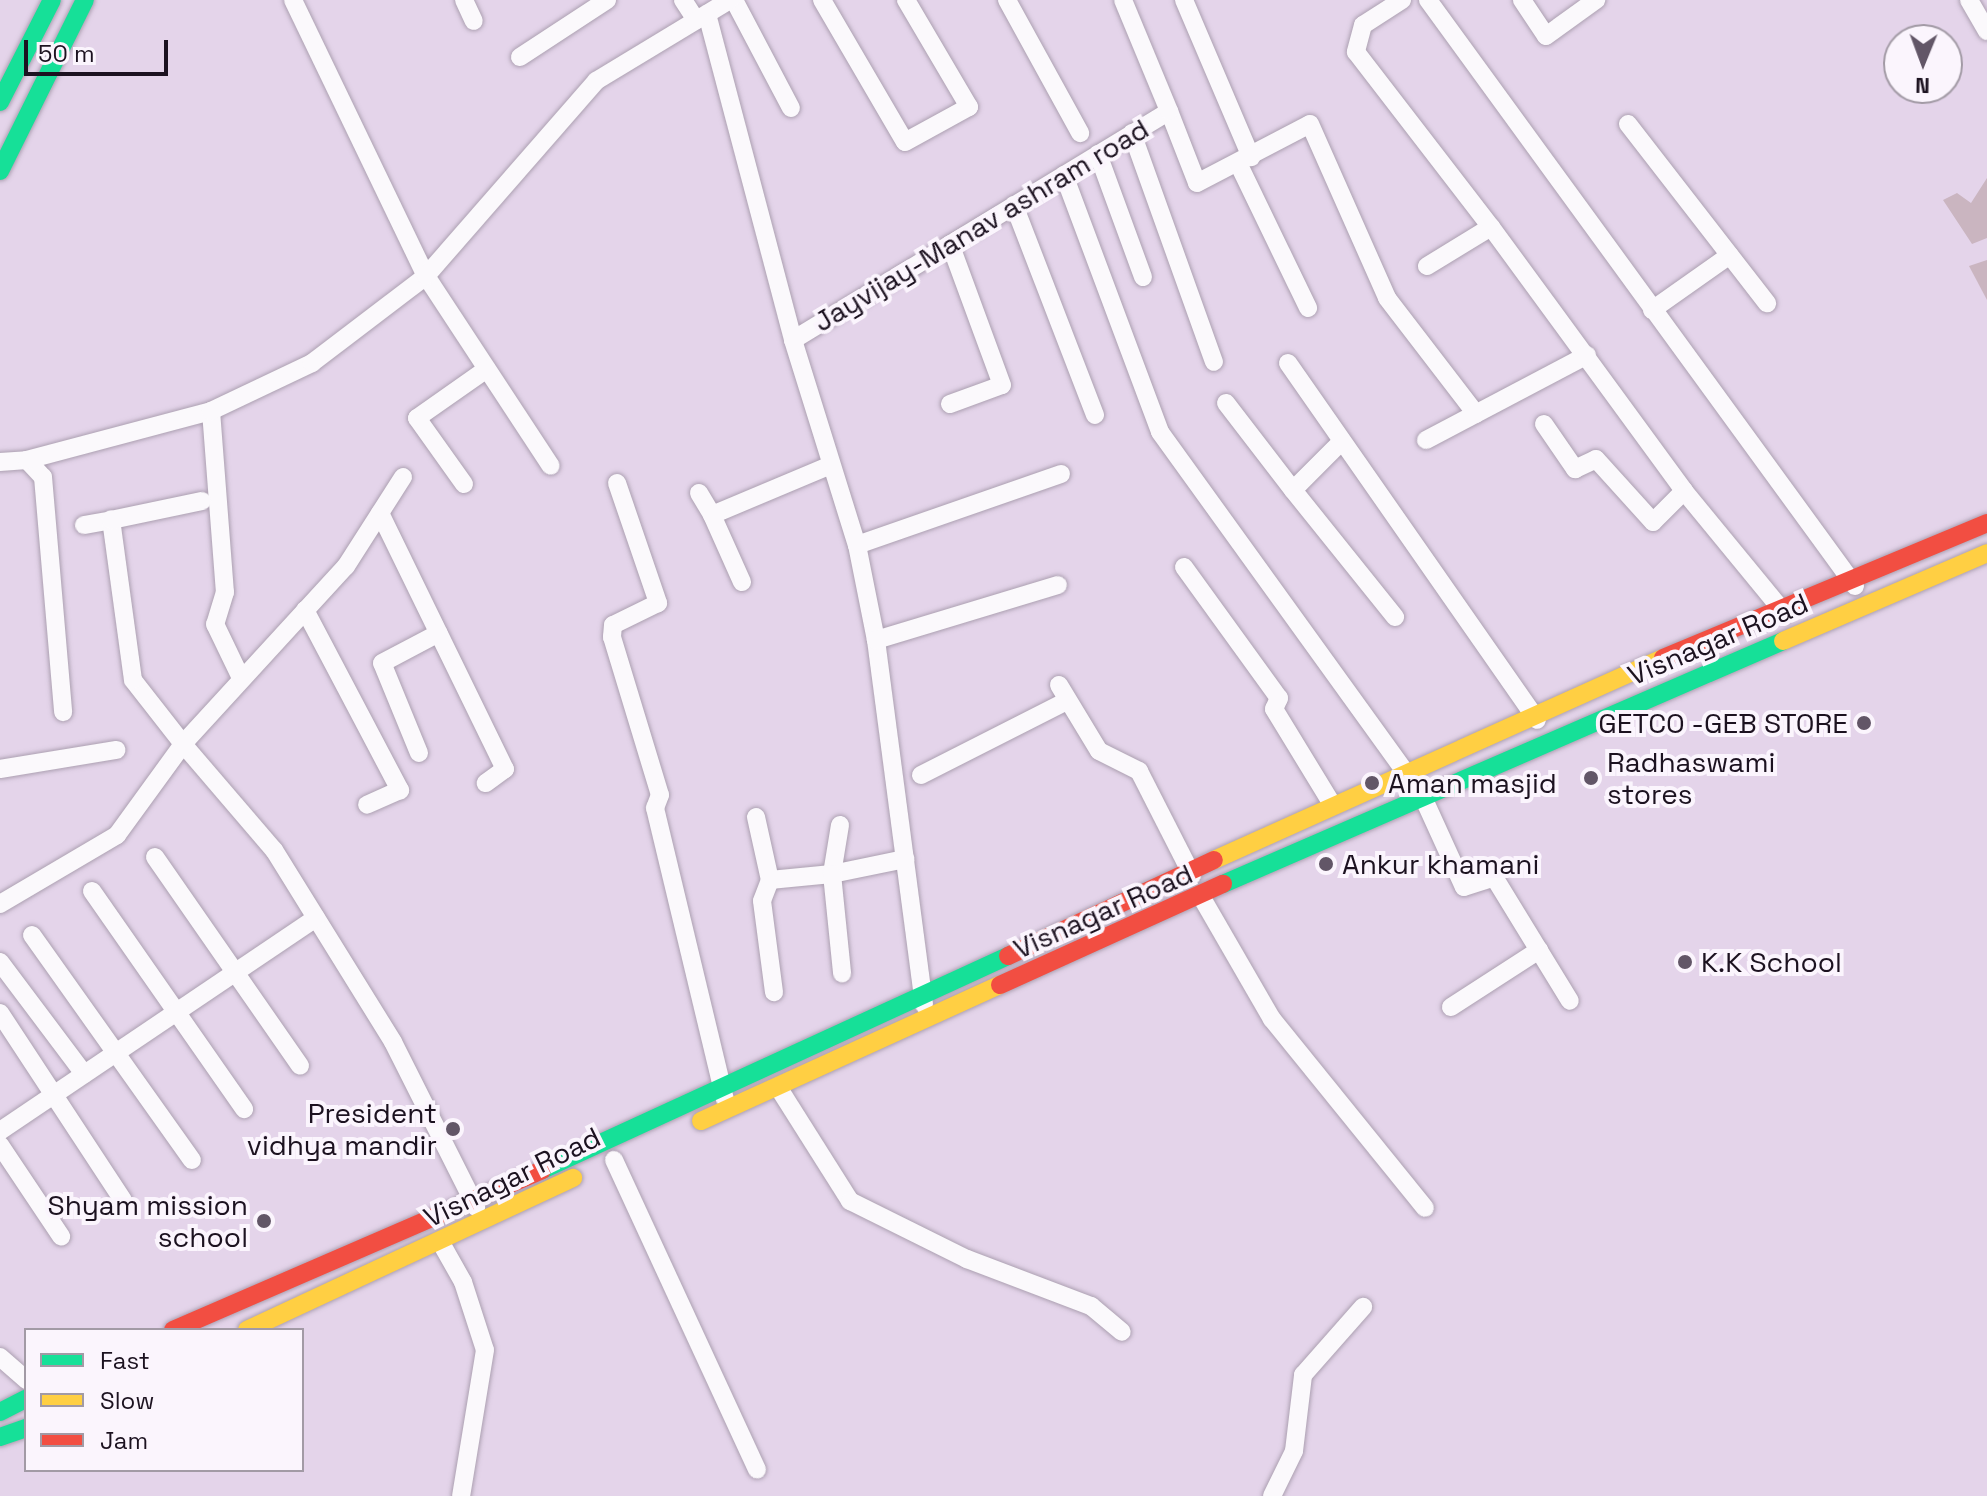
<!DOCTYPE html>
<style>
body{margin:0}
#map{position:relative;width:1987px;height:1496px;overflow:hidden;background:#e4d4ea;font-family:"Space Grotesk",sans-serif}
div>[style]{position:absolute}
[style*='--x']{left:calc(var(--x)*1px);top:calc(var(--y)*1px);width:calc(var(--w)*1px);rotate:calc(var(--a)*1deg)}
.building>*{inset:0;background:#cab5c0}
.roads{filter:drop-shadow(0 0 2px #aca0b1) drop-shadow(0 0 2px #aca0b1)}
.street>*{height:18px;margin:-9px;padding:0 9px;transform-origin:9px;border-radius:9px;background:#fbf9fc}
.fast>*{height:18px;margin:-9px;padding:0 9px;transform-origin:9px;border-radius:9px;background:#16e098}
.slow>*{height:18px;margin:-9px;padding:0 9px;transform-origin:9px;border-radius:9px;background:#ffcf43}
.jam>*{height:18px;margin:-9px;padding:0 9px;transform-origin:9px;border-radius:9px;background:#f24e42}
.dots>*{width:22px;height:22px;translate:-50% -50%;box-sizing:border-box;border:4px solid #fbf5fd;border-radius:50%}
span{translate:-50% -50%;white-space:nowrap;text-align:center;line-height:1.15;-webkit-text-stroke:8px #fbf5fd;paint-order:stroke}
.street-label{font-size:28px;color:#1c1220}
.poi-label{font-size:28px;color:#1c1220}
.right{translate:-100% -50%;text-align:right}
.left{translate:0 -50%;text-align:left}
.legend{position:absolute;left:24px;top:1328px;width:280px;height:144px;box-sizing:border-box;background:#fbf5fd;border:2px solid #a29aa5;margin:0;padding:10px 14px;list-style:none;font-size:24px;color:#1c1220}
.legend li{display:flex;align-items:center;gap:16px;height:40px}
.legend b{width:40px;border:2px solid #a29aa5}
.north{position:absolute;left:1883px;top:24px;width:80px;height:80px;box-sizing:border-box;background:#fbf5fd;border:2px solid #a29aa5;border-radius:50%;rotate:181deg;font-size:22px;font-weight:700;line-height:32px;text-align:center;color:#1c1220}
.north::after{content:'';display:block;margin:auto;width:28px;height:36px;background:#625667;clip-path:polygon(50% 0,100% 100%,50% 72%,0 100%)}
.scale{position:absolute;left:24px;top:40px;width:144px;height:36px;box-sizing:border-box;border:4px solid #1c1220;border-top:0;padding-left:10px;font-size:24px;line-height:28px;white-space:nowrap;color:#1c1220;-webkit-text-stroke:6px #fbf5fd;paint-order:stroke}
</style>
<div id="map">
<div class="building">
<div style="clip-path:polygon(1987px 178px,1987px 238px,1972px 244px,1943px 200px,1957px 193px,1971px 203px)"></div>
<div style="clip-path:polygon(1987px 260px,1987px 300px,1969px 266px)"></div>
</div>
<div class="roads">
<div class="street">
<div style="--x:293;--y:0;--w:306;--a:64.3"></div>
<div style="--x:426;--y:276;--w:227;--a:56.7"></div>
<div style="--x:464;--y:0;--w:23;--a:65"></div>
<div style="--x:683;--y:0;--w:24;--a:57"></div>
<div style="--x:734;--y:0;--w:122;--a:62.2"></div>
<div style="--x:822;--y:0;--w:164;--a:59.7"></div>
<div style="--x:905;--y:142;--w:73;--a:-28.7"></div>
<div style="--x:969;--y:107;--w:124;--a:-120.5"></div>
<div style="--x:1007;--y:0;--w:152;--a:61.2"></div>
<div style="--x:1184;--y:0;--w:171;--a:66.9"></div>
<div style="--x:1402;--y:0;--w:46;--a:147.3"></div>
<div style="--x:1363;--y:25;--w:28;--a:105"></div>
<div style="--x:1356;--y:52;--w:221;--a:52.4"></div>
<div style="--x:1491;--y:227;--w:75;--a:148.6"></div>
<div style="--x:1428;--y:0;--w:725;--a:53.92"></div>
<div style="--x:1522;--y:0;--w:43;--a:56.3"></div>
<div style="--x:1546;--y:36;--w:62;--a:-35.8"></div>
<div style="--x:1969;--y:0;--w:36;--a:60"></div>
<div style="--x:707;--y:14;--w:337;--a:75.2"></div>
<div style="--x:793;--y:340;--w:215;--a:72.7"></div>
<div style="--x:857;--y:545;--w:97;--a:78.7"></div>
<div style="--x:876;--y:640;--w:368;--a:82.5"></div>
<div style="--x:520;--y:57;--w:104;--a:-33.2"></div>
<div style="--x:1169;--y:111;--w:77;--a:68.7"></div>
<div style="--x:1197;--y:183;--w:127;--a:-27.6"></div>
<div style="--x:1310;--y:124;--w:190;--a:66.1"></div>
<div style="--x:1387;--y:298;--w:146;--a:52.5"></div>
<div style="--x:1628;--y:124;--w:227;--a:52.2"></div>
<div style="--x:1132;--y:133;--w:243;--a:70.3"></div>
<div style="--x:1098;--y:154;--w:131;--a:69.9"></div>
<div style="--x:1238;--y:163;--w:161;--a:64.2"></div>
<div style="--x:1064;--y:175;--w:274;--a:69.5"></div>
<div style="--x:1160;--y:432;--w:448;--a:54.2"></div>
<div style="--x:1422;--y:795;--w:101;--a:65.5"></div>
<div style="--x:1464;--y:887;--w:32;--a:-18"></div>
<div style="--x:1494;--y:877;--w:145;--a:58.5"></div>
<div style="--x:1014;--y:205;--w:225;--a:68.9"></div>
<div style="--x:1491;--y:227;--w:327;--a:53.8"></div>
<div style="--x:1652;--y:310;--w:95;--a:-35.2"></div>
<div style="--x:793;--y:340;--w:440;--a:-31.3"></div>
<div style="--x:1169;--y:111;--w:120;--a:-112.5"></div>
<div style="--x:1288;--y:363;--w:435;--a:55.1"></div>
<div style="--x:1226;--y:403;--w:110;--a:52.4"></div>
<div style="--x:950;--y:404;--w:55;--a:-20.1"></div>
<div style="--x:1002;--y:385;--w:150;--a:-110.2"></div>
<div style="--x:211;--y:411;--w:182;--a:85.6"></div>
<div style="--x:225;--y:592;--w:34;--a:107"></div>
<div style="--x:215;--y:624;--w:60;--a:64.3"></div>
<div style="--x:1544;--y:424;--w:55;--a:55.4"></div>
<div style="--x:1575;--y:469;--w:23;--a:-25"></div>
<div style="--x:1596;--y:459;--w:85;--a:47.9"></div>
<div style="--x:1653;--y:522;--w:44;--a:-45"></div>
<div style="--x:1684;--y:491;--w:159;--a:50.6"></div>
<div style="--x:1426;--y:440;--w:182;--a:-27.8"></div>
<div style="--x:1342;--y:441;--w:69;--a:135"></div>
<div style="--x:1293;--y:490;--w:163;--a:51.2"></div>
<div style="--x:27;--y:460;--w:23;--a:47"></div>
<div style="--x:43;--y:477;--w:236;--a:85.1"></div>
<div style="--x:0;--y:462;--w:27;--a:-4"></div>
<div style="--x:27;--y:460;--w:190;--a:-14.9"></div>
<div style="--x:211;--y:411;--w:112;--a:-25.4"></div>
<div style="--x:312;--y:363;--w:143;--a:-37.3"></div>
<div style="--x:426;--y:276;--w:259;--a:-48.9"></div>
<div style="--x:596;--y:81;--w:157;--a:-31.2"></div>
<div style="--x:403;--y:477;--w:106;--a:122.6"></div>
<div style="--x:346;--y:566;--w:241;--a:132.5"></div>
<div style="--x:183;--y:744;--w:140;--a:49.4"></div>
<div style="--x:274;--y:850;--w:226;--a:58.2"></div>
<div style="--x:393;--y:1042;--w:185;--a:63.3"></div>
<div style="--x:617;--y:483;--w:127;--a:71.1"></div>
<div style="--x:658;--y:603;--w:50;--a:153.9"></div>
<div style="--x:613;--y:625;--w:12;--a:95"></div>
<div style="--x:612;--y:637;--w:165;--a:73.1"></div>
<div style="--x:660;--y:795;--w:14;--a:111"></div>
<div style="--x:655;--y:808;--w:299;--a:76.5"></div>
<div style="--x:464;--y:484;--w:81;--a:-125.5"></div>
<div style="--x:417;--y:418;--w:85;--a:-35"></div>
<div style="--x:699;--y:493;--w:26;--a:59"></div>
<div style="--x:380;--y:513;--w:285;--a:64"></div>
<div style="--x:505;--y:769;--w:24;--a:144"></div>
<div style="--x:84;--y:525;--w:27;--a:-10"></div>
<div style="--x:857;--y:545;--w:216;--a:-19.2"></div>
<div style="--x:1184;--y:567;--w:162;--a:54.1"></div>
<div style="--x:1279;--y:698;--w:12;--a:114"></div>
<div style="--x:1274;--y:709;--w:111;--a:58.6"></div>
<div style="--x:742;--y:582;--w:73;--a:-114.1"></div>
<div style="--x:712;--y:515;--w:129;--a:-22.8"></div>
<div style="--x:305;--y:610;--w:204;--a:62.2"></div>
<div style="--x:400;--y:790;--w:36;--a:156"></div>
<div style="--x:876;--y:640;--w:190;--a:-16.8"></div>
<div style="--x:1059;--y:685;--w:77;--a:58.8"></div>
<div style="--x:1099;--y:751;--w:45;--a:26.6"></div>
<div style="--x:1139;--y:771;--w:117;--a:63"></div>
<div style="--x:419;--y:753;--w:97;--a:-112.3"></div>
<div style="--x:382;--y:663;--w:64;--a:-27.8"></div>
<div style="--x:0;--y:769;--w:118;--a:-9.3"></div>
<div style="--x:921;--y:775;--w:164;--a:-26.9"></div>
<div style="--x:756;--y:817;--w:65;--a:77.5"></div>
<div style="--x:770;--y:880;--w:22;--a:111"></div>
<div style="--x:762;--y:901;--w:92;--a:82.5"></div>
<div style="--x:840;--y:825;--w:50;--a:99.3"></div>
<div style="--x:832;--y:874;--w:75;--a:-11.6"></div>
<div style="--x:155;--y:857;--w:254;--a:55.2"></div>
<div style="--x:770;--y:880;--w:62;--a:-5.5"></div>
<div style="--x:832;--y:874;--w:100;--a:84.2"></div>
<div style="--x:92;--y:891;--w:266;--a:55.1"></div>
<div style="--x:1202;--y:898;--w:140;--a:60"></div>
<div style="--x:1272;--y:1019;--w:243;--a:51"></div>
<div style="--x:0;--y:904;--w:136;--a:-30.5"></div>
<div style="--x:117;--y:835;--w:112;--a:-54"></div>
<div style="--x:183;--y:744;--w:81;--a:-128"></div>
<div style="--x:133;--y:680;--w:162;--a:-97.8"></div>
<div style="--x:111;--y:520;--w:93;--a:-11.8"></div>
<div style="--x:32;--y:935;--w:276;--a:54.6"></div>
<div style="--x:0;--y:962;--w:140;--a:53.1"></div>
<div style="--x:1451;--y:1007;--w:105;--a:-32.9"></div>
<div style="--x:0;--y:1013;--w:224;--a:56.7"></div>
<div style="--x:778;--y:1087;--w:135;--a:57.7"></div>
<div style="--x:850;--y:1201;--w:131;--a:26.4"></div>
<div style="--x:967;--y:1259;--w:133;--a:20.8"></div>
<div style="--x:1091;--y:1306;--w:40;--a:40"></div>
<div style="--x:0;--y:1131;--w:381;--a:-34"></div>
<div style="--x:0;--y:1145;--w:110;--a:56.2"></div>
<div style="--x:614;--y:1160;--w:341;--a:65.2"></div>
<div style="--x:441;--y:1243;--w:45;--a:60.6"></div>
<div style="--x:463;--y:1282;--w:71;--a:72.1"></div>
<div style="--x:485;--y:1350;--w:148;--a:99.3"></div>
<div style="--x:0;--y:1357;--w:35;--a:41"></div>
<div style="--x:1272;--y:1496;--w:50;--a:-63.9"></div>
<div style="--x:1294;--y:1451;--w:77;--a:-83.2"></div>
<div style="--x:1303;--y:1375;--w:91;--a:-48.6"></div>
</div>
<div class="fast">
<div style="--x:0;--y:102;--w:114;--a:-63"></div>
<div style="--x:0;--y:171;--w:191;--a:-63.6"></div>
<div style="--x:1223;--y:884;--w:610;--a:-23.46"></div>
<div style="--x:542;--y:1170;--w:513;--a:-24.67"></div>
<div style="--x:0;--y:1412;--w:29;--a:-27"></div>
<div style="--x:0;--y:1437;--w:28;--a:-19"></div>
</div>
<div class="slow">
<div style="--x:1783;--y:641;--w:222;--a:-23.3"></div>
<div style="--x:1214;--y:860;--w:492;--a:-24.2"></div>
<div style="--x:701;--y:1121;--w:328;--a:-24.5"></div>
<div style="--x:247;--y:1330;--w:360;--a:-25"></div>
</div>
<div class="jam">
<div style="--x:1663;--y:658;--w:351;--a:-22.6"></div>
<div style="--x:1008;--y:956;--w:227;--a:-25"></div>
<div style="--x:1000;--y:985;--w:245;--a:-24.4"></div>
<div style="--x:173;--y:1330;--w:402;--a:-23.4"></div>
</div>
</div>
<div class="dots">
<div style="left:1864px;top:723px;background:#625667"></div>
<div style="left:1591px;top:778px;background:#625667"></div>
<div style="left:1372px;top:783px;background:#625667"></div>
<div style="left:1326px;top:864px;background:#625667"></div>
<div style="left:1685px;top:962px;background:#625667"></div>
<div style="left:453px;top:1129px;background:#625667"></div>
<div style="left:264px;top:1221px;background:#625667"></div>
</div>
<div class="street-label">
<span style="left:981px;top:225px;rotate:-31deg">Jayvijay-Manav ashram road</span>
<span style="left:1718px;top:639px;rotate:-23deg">Visnagar Road</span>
<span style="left:1103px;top:911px;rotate:-24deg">Visnagar Road</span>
<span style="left:512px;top:1177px;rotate:-26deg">Visnagar Road</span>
</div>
<div class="poi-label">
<span class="right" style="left:1848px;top:723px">GETCO -GEB STORE</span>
<span class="left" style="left:1607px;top:778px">Radhaswami<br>stores</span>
<span class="left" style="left:1388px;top:783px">Aman masjid</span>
<span class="left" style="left:1342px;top:864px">Ankur khamani</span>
<span class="left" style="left:1701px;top:962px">K.K School</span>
<span class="right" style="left:437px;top:1129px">President<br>vidhya mandir</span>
<span class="right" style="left:248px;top:1221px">Shyam mission<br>school</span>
</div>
<ul class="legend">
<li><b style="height:10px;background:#16e098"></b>Fast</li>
<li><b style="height:10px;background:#ffcf43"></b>Slow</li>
<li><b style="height:10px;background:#f24e42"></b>Jam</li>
</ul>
<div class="north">N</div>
<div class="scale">50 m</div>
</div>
